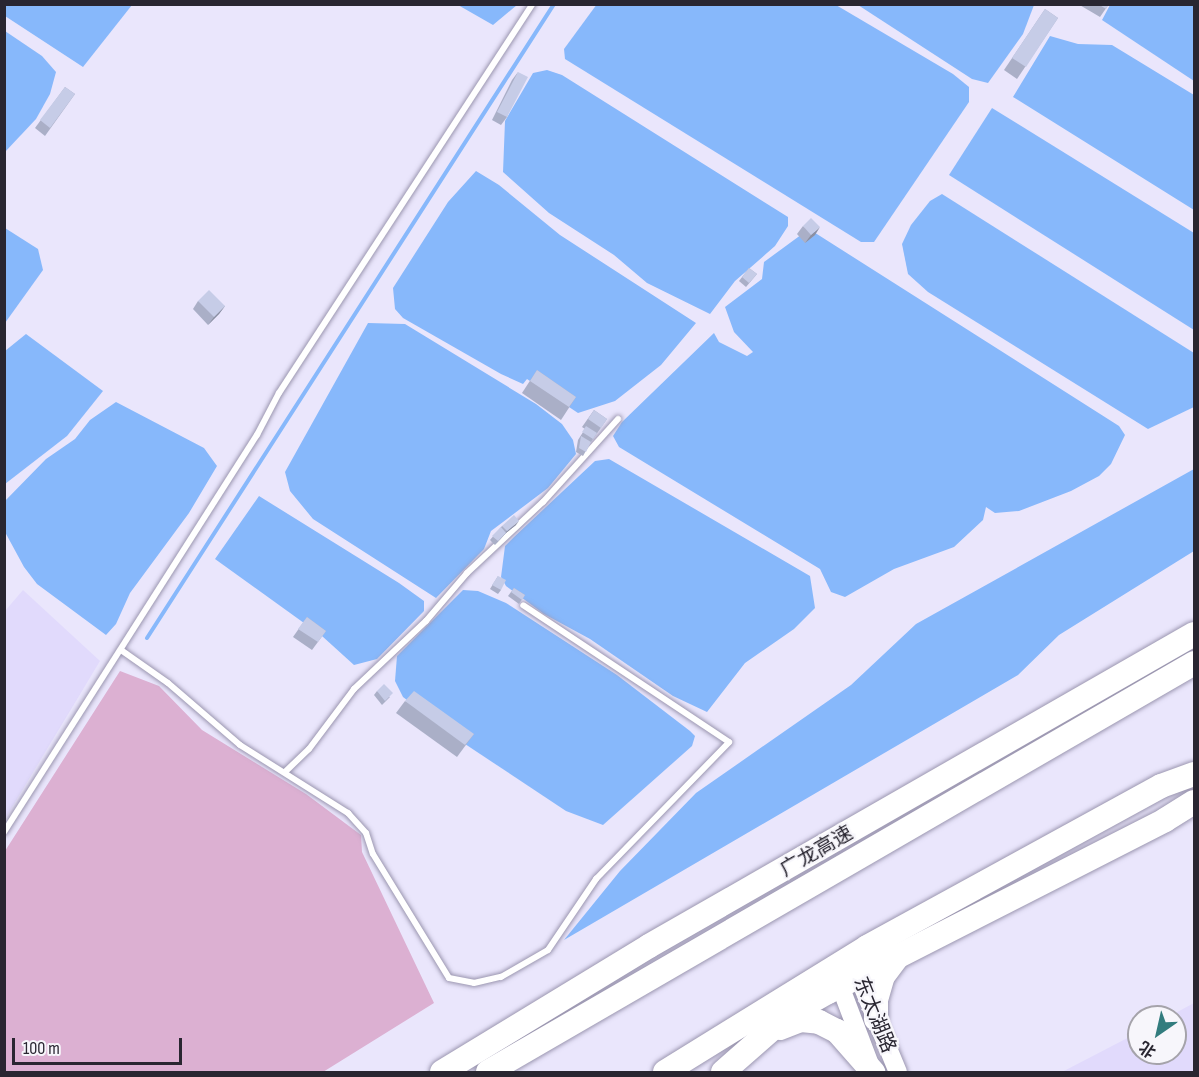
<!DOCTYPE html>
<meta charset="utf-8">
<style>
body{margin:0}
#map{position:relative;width:1199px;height:1077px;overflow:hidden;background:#eae6fc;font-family:"Sofia Sans Condensed","Noto Sans SC",sans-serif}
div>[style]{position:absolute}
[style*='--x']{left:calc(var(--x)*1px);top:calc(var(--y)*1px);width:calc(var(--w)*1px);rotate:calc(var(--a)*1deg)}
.built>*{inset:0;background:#e1dafc}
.green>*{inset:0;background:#dcb0d2}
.water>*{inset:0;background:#87b8fb}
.stream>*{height:4px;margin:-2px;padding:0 2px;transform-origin:2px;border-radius:2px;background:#87b8fb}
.roads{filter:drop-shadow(0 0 2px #9b96b0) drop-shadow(0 0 2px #9b96b0)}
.lane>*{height:6px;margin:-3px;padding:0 3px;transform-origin:3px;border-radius:3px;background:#fff}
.secondary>*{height:18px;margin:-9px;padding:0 9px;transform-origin:9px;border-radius:9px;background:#fff}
.highway>*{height:24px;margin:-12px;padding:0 12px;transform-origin:12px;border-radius:12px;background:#fff}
.wall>*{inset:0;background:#aaafc7}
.shaded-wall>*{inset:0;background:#8b8fa2}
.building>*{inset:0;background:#c6cce7}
span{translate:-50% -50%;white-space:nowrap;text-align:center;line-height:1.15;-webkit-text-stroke:4.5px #f7f6fb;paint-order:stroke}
.street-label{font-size:20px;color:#292631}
.frame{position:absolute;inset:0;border:6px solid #292631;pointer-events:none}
.north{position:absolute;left:1127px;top:1005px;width:60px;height:60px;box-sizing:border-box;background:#f7f6fb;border:2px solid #a5a3aa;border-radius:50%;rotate:214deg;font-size:16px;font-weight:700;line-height:24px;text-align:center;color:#292631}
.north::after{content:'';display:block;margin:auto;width:21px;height:27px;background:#327c7e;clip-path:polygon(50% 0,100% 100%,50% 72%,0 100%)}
.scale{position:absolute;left:12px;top:1038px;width:170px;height:27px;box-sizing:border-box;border:3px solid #292631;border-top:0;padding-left:8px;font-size:18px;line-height:21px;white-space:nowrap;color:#292631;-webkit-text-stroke:4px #f7f6fb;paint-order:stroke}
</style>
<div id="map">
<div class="built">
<div style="clip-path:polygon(23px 590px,100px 661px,5px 819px,5px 611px)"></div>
<div style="clip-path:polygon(1194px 1003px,1194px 1072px,1062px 1072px,1139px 1032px,1139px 1053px,1175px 1053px,1175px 1017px,1168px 1017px)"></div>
</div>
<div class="green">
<div style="clip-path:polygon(120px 671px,159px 686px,202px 730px,306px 794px,361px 835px,362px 852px,434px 1003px,323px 1072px,5px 1072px,5px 851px)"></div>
</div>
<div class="water">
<div style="clip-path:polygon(597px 4px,836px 5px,953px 74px,969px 87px,969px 102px,874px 242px,861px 242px,565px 59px,564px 49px)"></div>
<div style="clip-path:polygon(4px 5px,5px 4px,132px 5px,83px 67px,5px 16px)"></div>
<div style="clip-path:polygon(458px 5px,517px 5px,493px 25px)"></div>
<div style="clip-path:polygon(858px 5px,1034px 5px,1023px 34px,988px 83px,972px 79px)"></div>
<div style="clip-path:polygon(1110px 5px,1194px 5px,1194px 81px,1102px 20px)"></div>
<div style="clip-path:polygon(5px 31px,42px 56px,56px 72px,50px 94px,36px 119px,5px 152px)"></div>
<div style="clip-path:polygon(1050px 36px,1078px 44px,1112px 45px,1194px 95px,1194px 210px,1013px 97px)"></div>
<div style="clip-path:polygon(547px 70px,562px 75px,788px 217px,788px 226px,775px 246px,735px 281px,710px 314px,647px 283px,614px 255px,549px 213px,503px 172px,505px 121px,533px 73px)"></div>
<div style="clip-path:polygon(992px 108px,1194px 233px,1194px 330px,949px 175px)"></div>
<div style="clip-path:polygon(476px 171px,499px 185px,560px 235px,696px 323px,661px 365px,615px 401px,578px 413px,527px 379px,523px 384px,501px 374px,403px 318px,395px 309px,393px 288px,448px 202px)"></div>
<div style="clip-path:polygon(942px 194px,1194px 353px,1194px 407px,1148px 429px,928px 292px,908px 274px,902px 244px,911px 225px,930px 201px)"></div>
<div style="clip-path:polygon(5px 228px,38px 249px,43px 270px,5px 323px)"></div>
<div style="clip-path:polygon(809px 229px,1119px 426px,1125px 435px,1111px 464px,1099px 476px,1071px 491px,1019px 511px,995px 513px,986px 507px,983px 520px,954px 547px,894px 569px,845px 597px,831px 592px,820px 569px,619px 447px,613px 436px,622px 422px,714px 333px,719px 342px,747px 356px,753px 352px,734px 332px,725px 307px,762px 279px,764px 262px)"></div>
<div style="clip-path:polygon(368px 323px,405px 324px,536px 404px,562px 424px,573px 440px,576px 454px,548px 488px,491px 531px,484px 549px,436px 598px,313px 519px,290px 491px,285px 472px)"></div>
<div style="clip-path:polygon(26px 334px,103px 391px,67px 436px,5px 484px,5px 351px)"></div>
<div style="clip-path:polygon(116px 402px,204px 448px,217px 466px,189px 513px,130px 593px,116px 624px,106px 635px,37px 584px,24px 567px,5px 532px,4px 502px,46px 459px,75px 439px,90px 420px)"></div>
<div style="clip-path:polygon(609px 459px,810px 576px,815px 608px,794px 629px,745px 663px,707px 712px,673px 696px,590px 639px,544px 614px,506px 586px,501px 577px,505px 546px,514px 537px,595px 461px)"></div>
<div style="clip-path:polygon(1194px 469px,1194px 551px,1059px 635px,1018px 675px,564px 940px,620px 871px,696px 793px,851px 685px,916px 624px)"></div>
<div style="clip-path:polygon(259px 496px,399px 583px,424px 601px,424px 611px,377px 659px,354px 665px,322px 636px,215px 559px)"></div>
<div style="clip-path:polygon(463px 590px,478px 591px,506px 603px,617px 675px,690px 731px,695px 736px,692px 746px,603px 825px,566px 811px,459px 740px,403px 697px,395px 681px,397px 656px)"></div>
</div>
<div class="stream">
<div style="--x:147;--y:638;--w:753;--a:-57.3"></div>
</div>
<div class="roads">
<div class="lane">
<div style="--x:121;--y:650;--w:57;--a:35.1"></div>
<div style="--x:168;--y:683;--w:95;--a:40.7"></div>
<div style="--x:240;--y:745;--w:128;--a:32.2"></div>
<div style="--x:348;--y:813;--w:27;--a:48"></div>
<div style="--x:366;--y:833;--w:22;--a:72"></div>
<div style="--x:373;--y:854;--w:145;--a:58.5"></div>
<div style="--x:449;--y:978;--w:25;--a:11"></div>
<div style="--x:474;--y:983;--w:28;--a:-13"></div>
<div style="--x:501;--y:977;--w:54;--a:-29.9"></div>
<div style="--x:548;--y:950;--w:86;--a:-55.9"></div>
<div style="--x:596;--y:879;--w:191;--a:-45.8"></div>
<div style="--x:729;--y:742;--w:247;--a:-146.4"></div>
<div style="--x:285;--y:772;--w:33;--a:-44"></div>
<div style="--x:309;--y:749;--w:75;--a:-53.1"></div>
<div style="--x:354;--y:689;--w:99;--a:-43.4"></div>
<div style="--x:426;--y:621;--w:63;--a:-49.5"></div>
<div style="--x:467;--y:573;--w:104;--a:-43.1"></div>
<div style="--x:543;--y:502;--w:112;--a:-47.9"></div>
<div style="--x:4;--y:832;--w:471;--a:-57.5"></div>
<div style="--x:257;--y:435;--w:47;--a:-62.4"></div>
<div style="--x:279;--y:393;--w:465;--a:-56.9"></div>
</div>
<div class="secondary">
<div style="--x:854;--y:966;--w:115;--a:67.5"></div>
<div style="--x:836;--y:975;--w:93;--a:69.2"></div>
</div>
<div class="highway">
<div style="--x:876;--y:1019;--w:19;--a:-90"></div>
<div style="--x:876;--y:1000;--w:25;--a:-74"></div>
<div style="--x:883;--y:976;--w:25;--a:-53"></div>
<div style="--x:780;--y:1028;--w:22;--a:-21"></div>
<div style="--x:801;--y:1020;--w:18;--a:6"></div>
<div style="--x:819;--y:1022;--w:20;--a:27"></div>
<div style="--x:837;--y:1031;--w:55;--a:48.7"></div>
<div style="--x:442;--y:1072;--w:242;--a:-31.3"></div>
<div style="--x:649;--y:946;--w:628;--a:-29.79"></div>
<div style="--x:488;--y:1072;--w:816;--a:-30.08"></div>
<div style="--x:665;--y:1072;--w:238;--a:-31.7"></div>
<div style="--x:867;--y:947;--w:335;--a:-28.7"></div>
<div style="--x:1161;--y:786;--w:35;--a:-20"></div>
<div style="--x:723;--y:1072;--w:88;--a:-41.3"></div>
<div style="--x:789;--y:1014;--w:45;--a:-29.4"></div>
<div style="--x:828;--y:992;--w:378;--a:-27"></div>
<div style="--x:1165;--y:820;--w:34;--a:-32"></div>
</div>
</div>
<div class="wall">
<div style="clip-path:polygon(1078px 4px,1109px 4px,1100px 17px)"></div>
<div style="clip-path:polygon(1045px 9px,1058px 18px,1017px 79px,1004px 70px)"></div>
<div style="clip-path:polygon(518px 72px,507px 117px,501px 125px,492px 120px,512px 80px)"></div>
<div style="clip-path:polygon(65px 87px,75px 94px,45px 136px,35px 128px)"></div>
<div style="clip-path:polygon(803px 226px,815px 235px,805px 243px,797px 234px)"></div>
<div style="clip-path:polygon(749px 268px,757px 274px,746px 287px,739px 281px)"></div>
<div style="clip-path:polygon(198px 301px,225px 306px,219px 314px,208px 325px,193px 309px)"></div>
<div style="clip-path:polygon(537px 370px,576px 397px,561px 420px,522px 393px)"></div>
<div style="clip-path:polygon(594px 410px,607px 419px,591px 442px,583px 456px,576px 452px,578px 440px,585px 429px,582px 427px)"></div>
<div style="clip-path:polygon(516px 525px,506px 533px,495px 545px,490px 540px,502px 526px)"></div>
<div style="clip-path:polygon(498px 576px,501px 590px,498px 594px,490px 589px)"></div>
<div style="clip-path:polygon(514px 588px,525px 595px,519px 604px,508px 596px)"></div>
<div style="clip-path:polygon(307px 617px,326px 631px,312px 650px,293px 637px)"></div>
<div style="clip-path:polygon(377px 691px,390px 697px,382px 705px,374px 695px)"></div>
<div style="clip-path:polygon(405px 701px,474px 734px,457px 757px,396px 713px)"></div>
</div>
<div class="shaded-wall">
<div style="clip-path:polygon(820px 227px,815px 235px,805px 243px,811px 235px)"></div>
<div style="clip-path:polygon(225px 306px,219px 314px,208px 325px,214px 317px)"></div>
<div style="clip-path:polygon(519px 521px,516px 525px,506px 533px,495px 545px,507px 531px)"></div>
</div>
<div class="building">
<div style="clip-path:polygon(1098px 4px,1109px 4px,1106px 9px)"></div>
<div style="clip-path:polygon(1045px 9px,1058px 18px,1026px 67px,1012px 58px)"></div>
<div style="clip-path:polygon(518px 72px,528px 77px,507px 117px,497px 112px)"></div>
<div style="clip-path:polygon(65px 87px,75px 94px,50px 128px,40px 120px)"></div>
<div style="clip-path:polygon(811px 218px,820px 227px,811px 235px,803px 226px)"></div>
<div style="clip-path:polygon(749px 268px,757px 274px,749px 283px,742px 277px)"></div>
<div style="clip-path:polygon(209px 290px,225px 306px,214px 317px,198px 301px)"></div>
<div style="clip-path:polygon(537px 370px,576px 397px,569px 407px,530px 381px)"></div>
<div style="clip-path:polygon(594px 410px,607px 419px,601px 428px,588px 419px)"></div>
<div style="clip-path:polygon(586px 426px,597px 433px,593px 439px,582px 432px)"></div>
<div style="clip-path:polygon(581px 436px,591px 442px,586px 452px,579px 448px)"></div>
<div style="clip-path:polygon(514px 515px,519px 521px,507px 531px,502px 526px)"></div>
<div style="clip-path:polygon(501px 527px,506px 533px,498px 541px,492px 536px)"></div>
<div style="clip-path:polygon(498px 576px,506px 580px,501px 590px,492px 585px)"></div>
<div style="clip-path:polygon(514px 588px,525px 595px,522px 600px,511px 592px)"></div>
<div style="clip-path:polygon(307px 617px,326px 631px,318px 642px,298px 629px)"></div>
<div style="clip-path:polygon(384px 684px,393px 693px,385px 701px,377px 691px)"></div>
<div style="clip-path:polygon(414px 691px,474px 734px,465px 745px,405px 701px)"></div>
</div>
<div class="street-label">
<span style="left:817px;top:852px;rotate:-30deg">广龙高速</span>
<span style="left:874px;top:1015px;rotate:68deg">东太湖路</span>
</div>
<div class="frame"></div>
<div class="north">北</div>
<div class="scale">100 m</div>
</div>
